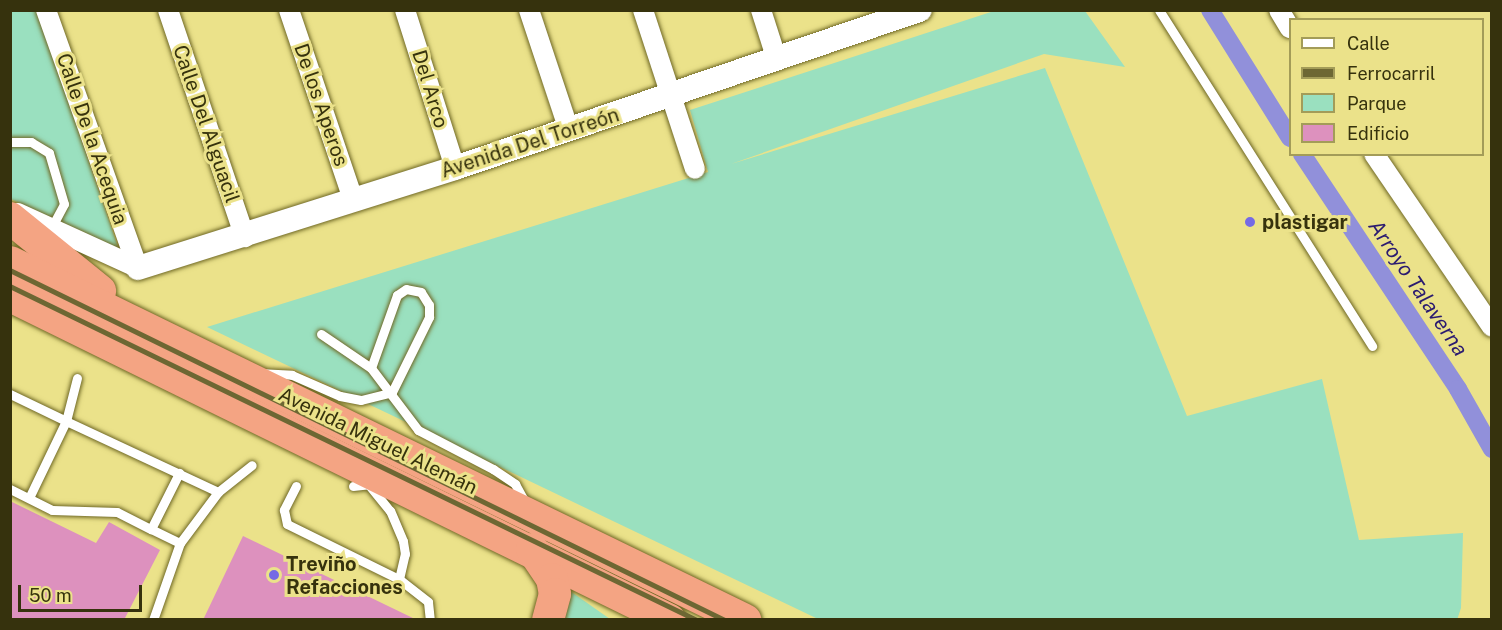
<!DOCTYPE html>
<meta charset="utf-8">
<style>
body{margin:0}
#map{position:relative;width:1502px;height:630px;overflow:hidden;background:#ebe28a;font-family:"Public Sans",sans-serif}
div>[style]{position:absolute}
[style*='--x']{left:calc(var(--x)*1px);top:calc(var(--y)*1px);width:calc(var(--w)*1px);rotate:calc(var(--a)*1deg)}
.green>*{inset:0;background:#9ae0bf}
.canal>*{height:18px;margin:-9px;padding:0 9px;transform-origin:9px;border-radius:9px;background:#9190da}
.building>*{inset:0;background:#dd91be}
.roads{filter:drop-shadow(0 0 2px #6f6825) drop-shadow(0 0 2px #6f6825)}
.service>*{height:9px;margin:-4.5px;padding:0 4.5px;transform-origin:4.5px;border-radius:4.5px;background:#fff}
.minor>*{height:20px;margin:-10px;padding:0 10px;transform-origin:10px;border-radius:10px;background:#fff}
.tertiary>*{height:24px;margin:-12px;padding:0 12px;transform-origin:12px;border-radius:12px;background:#fff}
.trunk>*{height:32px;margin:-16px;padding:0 16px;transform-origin:16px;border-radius:16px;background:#f4a483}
.rail>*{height:4.5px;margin:-2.25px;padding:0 2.25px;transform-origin:2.25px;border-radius:2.25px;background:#6d6733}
.dots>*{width:16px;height:16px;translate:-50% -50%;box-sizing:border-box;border:3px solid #ebe28a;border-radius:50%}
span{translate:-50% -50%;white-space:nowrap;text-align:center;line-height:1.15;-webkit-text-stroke:6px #ebe28a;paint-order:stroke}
.street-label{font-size:20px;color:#36320d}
.poi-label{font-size:20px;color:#36320d;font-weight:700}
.left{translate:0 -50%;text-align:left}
.water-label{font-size:21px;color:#2b1b70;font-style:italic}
.frame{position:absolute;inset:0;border:12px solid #36320d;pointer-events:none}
.legend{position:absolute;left:1289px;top:18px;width:195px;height:138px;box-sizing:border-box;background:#ebe28a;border:2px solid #a39c58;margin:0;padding:8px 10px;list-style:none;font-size:18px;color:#36320d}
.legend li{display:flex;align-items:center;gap:12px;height:30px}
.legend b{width:30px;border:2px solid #a39c58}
.scale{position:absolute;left:18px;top:585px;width:124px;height:27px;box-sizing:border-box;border:3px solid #36320d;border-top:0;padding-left:8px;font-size:18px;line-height:21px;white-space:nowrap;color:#36320d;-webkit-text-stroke:4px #ebe28a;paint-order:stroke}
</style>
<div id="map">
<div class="green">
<div style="clip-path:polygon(10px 11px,37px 11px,120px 253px,11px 199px)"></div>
<div style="clip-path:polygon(994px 11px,1085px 11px,1125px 67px,1044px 54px,731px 164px,1045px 68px,1187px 416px,1322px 379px,1359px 540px,1463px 533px,1461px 608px,1457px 620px,818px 619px,207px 327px,708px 172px,690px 110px)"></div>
<div style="clip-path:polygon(563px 586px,610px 619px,562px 620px)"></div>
</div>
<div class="canal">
<div style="--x:1210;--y:10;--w:151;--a:58"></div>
<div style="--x:1302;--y:154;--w:282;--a:56.4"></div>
<div style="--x:1458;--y:389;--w:69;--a:60.5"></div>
</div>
<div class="building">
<div style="clip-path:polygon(10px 501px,96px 543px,109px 522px,160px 550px,124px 620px,10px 620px)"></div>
<div style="clip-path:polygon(243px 536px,417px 620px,203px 620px)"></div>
</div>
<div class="roads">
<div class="service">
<div style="--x:1159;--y:10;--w:398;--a:57.6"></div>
<div style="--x:10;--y:142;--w:21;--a:0"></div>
<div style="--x:31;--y:142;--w:21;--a:31"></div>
<div style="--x:49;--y:153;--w:53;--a:73.6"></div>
<div style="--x:64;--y:204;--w:26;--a:118"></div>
<div style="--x:321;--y:334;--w:60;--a:34.2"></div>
<div style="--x:371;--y:368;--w:78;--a:52.8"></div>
<div style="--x:418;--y:430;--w:85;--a:27.5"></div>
<div style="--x:493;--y:469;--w:27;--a:34"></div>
<div style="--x:515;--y:484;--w:21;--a:61"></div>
<div style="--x:258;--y:373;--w:34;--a:3"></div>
<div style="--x:292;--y:375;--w:52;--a:23.6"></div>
<div style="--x:340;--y:396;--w:21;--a:11"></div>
<div style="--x:361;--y:400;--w:32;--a:-14"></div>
<div style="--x:392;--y:392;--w:84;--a:-63.7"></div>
<div style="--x:429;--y:317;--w:12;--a:-90"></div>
<div style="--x:429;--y:305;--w:15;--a:-122"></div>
<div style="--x:421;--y:292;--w:15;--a:-169"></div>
<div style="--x:406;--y:289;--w:11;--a:146"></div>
<div style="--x:397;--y:295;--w:77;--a:109.6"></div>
<div style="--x:77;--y:378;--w:44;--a:104.3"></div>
<div style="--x:66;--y:421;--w:168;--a:25"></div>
<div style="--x:218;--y:492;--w:43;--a:-38.5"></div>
<div style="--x:10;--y:394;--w:62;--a:25.7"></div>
<div style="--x:66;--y:421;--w:85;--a:115.7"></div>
<div style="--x:296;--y:486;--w:27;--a:117"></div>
<div style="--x:284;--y:510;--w:14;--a:78"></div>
<div style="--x:287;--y:524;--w:125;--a:26.2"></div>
<div style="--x:399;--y:579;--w:26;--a:-77"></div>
<div style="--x:405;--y:554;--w:13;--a:-99"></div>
<div style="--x:403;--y:541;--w:33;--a:-113"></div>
<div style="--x:390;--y:511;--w:32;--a:-129"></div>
<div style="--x:353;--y:486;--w:18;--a:-6"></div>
<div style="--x:10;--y:489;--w:47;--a:26.6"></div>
<div style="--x:52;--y:510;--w:65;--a:1.8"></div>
<div style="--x:117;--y:512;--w:38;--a:27"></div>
<div style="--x:151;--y:529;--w:63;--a:-63.4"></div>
<div style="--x:151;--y:529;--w:32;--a:26"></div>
<div style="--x:180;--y:543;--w:64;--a:-53.3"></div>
<div style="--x:399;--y:579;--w:37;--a:38"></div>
<div style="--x:428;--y:602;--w:18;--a:84"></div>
<div style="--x:153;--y:620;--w:82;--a:-70.7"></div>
</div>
<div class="minor">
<div style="--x:46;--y:10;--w:274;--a:70.4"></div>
<div style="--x:168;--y:10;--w:240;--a:71.3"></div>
<div style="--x:289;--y:10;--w:200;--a:71.3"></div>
<div style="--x:405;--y:10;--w:166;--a:72.4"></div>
<div style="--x:529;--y:10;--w:126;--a:71.6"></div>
<div style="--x:643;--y:10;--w:167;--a:71.9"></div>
<div style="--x:761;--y:10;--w:52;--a:72.3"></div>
<div style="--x:1279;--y:10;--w:21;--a:59"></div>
<div style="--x:1374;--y:154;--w:209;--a:55.7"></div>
<div style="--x:18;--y:213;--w:132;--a:24.6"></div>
</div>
<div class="tertiary">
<div style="--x:138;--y:268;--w:332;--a:-17.5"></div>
<div style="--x:455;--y:168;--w:491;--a:-18.8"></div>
</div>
<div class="trunk">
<div style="--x:10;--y:218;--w:116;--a:39"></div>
<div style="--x:10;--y:262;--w:818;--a:25.97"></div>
<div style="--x:10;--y:296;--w:735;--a:26.15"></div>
<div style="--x:532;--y:549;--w:36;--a:56"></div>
<div style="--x:552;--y:579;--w:15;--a:79"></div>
<div style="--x:555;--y:594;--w:27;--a:105"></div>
</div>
</div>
<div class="rail">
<div style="--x:10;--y:270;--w:796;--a:26.08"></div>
<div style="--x:10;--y:286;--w:764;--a:25.93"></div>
</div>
<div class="dots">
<div style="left:1250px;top:222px;background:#756ae5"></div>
<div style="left:274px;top:575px;background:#756ae5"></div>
</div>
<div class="street-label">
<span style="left:430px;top:89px;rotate:73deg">Del Arco</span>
<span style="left:321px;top:105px;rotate:71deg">De los Aperos</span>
<span style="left:206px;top:124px;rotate:71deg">Calle Del Alguacil</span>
<span style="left:92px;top:139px;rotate:71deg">Calle De la Acequia</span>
<span style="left:530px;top:143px;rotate:-18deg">Avenida Del Torreón</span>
<span style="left:378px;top:441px;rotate:26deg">Avenida Miguel Alemán</span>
</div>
<div class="poi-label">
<span class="left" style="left:1262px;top:222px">plastigar</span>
<span class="left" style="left:286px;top:576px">Treviño<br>Refacciones</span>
</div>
<div class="water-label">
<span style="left:1418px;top:288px;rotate:56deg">Arroyo Talaverna</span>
</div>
<div class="frame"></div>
<ul class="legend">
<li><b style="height:8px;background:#fff"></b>Calle</li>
<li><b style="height:8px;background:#6d6733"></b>Ferrocarril</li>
<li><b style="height:16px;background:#9ae0bf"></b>Parque</li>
<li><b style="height:16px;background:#dd91be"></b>Edificio</li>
</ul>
<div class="scale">50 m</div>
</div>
